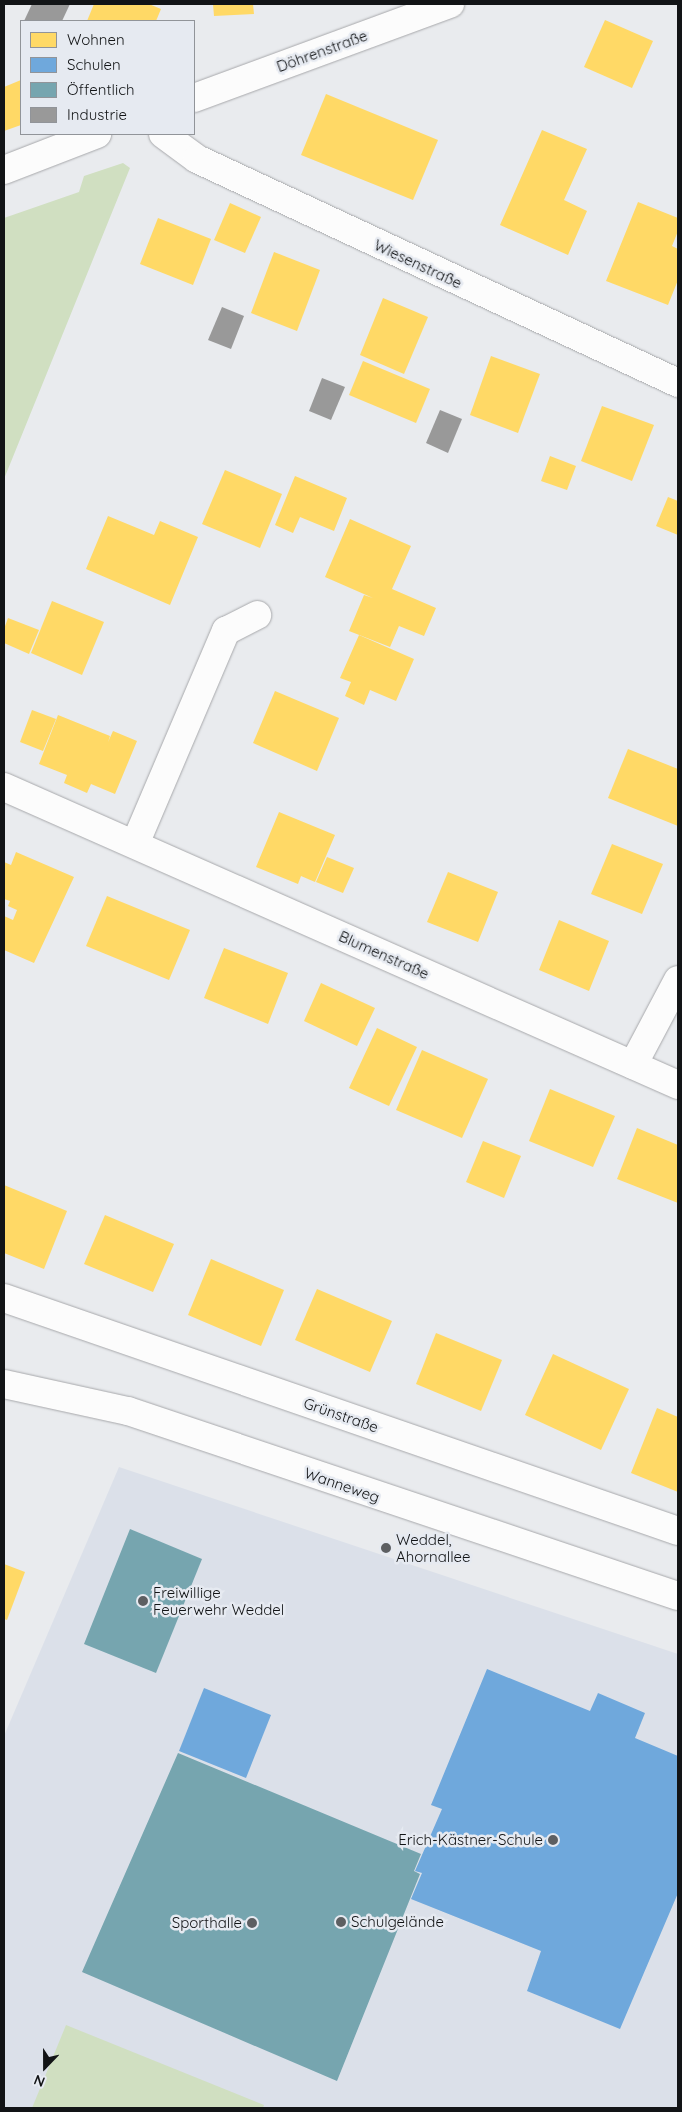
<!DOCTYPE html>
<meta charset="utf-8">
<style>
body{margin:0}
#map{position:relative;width:682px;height:2112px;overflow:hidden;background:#e9ebee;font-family:Quicksand,sans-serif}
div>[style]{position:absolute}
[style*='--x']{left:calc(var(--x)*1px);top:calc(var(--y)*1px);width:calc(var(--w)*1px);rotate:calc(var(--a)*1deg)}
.built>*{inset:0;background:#dbe0e9}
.green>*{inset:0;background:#d0dfc1}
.homes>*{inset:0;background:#ffd966}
.schools>*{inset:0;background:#6fa8dc}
.public>*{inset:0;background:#76a5af}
.industry>*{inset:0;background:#999}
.roads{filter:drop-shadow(0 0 1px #a7a8ab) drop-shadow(0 0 1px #a7a8ab)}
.minor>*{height:28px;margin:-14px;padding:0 14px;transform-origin:14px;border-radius:14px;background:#fcfcfc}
.dots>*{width:14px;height:14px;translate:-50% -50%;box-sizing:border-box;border:2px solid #e6eaf1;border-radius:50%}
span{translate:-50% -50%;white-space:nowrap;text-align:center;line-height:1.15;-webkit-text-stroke:5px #e6eaf1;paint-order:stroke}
.street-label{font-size:15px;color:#121416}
.poi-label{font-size:15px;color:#121416}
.left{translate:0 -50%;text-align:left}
.right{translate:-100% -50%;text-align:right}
.frame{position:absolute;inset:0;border:5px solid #121416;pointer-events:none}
.legend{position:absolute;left:20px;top:20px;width:175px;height:115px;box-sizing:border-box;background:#e6eaf1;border:1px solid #919499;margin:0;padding:6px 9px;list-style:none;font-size:15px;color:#121416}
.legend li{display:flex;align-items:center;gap:10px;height:25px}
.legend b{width:25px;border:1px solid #919499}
.north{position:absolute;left:20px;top:2042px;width:50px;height:50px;-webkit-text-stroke:4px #e6eaf1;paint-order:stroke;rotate:202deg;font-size:14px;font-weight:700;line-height:20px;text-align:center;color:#121416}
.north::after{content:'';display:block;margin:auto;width:18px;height:22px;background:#121416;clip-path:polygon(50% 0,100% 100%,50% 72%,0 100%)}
</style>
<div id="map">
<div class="built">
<div style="clip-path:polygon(119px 1467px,678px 1654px,678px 2108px,4px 2108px,4px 1736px)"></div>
</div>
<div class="green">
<div style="clip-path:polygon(123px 163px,130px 168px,4px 479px,4px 218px,79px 192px,84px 176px)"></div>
<div style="clip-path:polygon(66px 2025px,264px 2105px,263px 2108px,32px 2108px)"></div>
</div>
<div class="homes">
<div style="clip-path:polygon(94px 4px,149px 4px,161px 9px,156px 21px,87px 21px)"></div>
<div style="clip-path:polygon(213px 4px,253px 4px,254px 14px,214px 16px)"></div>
<div style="clip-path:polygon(605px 20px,653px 41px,632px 88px,584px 67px)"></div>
<div style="clip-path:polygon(21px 80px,21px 125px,4px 131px,4px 87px)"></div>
<div style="clip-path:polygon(326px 94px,438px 140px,413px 200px,301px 155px)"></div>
<div style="clip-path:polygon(542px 130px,587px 149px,564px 200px,587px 211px,568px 255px,500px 225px)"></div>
<div style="clip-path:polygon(638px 202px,678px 218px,678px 231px,672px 246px,678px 249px,678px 280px,668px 305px,606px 281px)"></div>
<div style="clip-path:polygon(230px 203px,261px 217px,245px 253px,214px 240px)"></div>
<div style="clip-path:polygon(158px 218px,211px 239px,193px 285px,140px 264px)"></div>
<div style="clip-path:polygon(274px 252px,320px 270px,297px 331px,251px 313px)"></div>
<div style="clip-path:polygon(383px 298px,428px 317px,404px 374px,360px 355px)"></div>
<div style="clip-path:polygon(491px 356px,540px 374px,518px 433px,470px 415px)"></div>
<div style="clip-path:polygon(363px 361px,430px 389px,416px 423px,349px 395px)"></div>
<div style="clip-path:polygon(602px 406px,654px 425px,632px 481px,581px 461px)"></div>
<div style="clip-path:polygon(550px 456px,576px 466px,567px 490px,541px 481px)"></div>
<div style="clip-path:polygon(225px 470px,282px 494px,260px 548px,202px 524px)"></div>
<div style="clip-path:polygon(295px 476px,347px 498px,334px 531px,300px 517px,293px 533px,275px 525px)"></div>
<div style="clip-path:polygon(668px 497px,678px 501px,678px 535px,656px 526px)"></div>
<div style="clip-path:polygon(108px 516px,154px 535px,160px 521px,198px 537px,170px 605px,86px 569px)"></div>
<div style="clip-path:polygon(350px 519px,411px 546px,392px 589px,436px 608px,424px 636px,399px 626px,390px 647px,349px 631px,364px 595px,373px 598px,325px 577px)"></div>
<div style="clip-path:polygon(52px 601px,104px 622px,82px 675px,31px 653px)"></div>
<div style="clip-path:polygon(8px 618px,39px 630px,29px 654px,4px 643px,4px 629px)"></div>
<div style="clip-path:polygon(359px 635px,414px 659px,396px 701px,370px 690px,364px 705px,345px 696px,351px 682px,340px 678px)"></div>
<div style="clip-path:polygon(275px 691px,339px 718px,317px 771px,253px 743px)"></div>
<div style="clip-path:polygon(32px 710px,56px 719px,43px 751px,20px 742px)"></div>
<div style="clip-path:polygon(58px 715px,110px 736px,108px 742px,113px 731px,137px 741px,115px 794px,91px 784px,87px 793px,64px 783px,67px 775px,39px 764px)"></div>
<div style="clip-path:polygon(628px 749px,678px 769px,678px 826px,608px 798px)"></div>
<div style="clip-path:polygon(279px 812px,335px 835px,315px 882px,301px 876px,298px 884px,256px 867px)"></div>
<div style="clip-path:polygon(612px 844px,663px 864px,642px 914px,591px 894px)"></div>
<div style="clip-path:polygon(16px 852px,74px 877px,34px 963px,4px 950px,4px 916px,13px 920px,17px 910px,8px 906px,10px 901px,4px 899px,4px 862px,11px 865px)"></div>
<div style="clip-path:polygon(327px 857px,354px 868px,343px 893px,316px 882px)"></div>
<div style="clip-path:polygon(448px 872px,498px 892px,478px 942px,427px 922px)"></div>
<div style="clip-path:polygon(107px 896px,190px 930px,169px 980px,86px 946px)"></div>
<div style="clip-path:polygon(559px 920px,609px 941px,589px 991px,539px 970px)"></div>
<div style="clip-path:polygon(224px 948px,288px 973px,268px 1024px,204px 998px)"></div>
<div style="clip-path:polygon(321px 983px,375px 1008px,357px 1046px,304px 1021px)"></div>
<div style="clip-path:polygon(377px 1028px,417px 1047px,389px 1106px,349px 1088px)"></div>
<div style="clip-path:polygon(422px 1050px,488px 1079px,462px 1138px,396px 1110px)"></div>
<div style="clip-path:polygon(550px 1089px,615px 1116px,593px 1167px,529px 1141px)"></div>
<div style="clip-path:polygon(637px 1128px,678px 1145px,678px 1203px,617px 1179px)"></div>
<div style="clip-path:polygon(483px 1141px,521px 1156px,504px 1198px,466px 1182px)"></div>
<div style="clip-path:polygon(4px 1185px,67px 1211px,44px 1269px,4px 1253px)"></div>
<div style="clip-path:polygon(105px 1215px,174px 1244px,153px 1292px,84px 1264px)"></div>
<div style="clip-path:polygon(211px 1259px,284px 1290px,261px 1346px,188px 1315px)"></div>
<div style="clip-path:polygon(317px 1289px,392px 1321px,370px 1372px,295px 1340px)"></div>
<div style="clip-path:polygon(436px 1333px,502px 1360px,481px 1411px,416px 1384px)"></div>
<div style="clip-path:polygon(553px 1354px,629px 1389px,601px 1450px,525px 1415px)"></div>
<div style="clip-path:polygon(657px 1408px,678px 1417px,678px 1492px,631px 1473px)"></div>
<div style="clip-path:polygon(4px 1564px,25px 1572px,7px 1620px,4px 1619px)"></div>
</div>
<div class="schools">
<div style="clip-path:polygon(487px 1669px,590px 1711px,598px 1693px,645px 1713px,635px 1738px,678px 1756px,678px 1893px,620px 2029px,527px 1991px,541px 1951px,411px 1899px,422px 1873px,415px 1871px,442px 1809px,431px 1805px)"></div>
<div style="clip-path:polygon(204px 1688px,271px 1715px,246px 1778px,179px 1751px)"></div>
</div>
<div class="public">
<div style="clip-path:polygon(130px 1529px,202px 1559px,156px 1673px,84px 1644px)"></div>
<div style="clip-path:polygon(178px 1753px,421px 1854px,414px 1871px,420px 1874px,337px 2081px,82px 1972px)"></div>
</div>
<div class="industry">
<div style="clip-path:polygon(32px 4px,70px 4px,62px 21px,24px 21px)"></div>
<div style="clip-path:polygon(222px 307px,244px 316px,231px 349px,208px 340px)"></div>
<div style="clip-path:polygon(322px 378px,345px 387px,331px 420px,309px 411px)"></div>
<div style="clip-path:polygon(440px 410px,462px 419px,448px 453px,426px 443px)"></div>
</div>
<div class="roads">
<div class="minor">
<div style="--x:194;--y:98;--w:273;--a:-20.2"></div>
<div style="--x:163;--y:134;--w:42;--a:36.3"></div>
<div style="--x:197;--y:159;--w:531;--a:24.97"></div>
<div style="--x:4;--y:170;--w:100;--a:-21.2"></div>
<div style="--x:4;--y:787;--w:737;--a:23.85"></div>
<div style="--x:135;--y:844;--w:232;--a:-66.9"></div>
<div style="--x:226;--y:631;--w:35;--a:-27"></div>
<div style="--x:633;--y:1065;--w:96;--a:-62.1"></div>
<div style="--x:4;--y:1298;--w:713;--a:19.07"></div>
<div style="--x:4;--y:1384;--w:127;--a:12.3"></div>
<div style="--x:128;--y:1411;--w:580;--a:18.59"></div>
</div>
</div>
<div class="dots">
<div style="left:386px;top:1548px;background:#5d5f62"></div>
<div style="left:143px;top:1601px;background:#5d5f62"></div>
<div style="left:553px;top:1840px;background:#5d5f62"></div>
<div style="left:341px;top:1922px;background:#5d5f62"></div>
<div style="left:252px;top:1923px;background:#5d5f62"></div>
</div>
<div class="street-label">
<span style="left:322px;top:51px;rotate:-20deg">Döhrenstraße</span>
<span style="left:418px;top:264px;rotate:25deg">Wiesenstraße</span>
<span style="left:384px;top:955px;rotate:24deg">Blumenstraße</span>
<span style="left:341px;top:1415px;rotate:19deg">Grünstraße</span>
<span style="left:342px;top:1485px;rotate:19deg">Wanneweg</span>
</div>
<div class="poi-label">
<span class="left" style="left:396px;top:1548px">Weddel,<br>Ahornallee</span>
<span class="left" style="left:153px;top:1601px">Freiwillige<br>Feuerwehr Weddel</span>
<span class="right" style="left:543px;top:1840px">Erich-Kästner-Schule</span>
<span class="left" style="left:351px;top:1922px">Schulgelände</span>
<span class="right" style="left:242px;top:1923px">Sporthalle</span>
</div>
<div class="frame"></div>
<ul class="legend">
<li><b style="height:14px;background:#ffd966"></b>Wohnen</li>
<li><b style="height:14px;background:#6fa8dc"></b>Schulen</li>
<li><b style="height:14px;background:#76a5af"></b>Öffentlich</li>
<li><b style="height:14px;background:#999"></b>Industrie</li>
</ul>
<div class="north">N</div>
</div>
